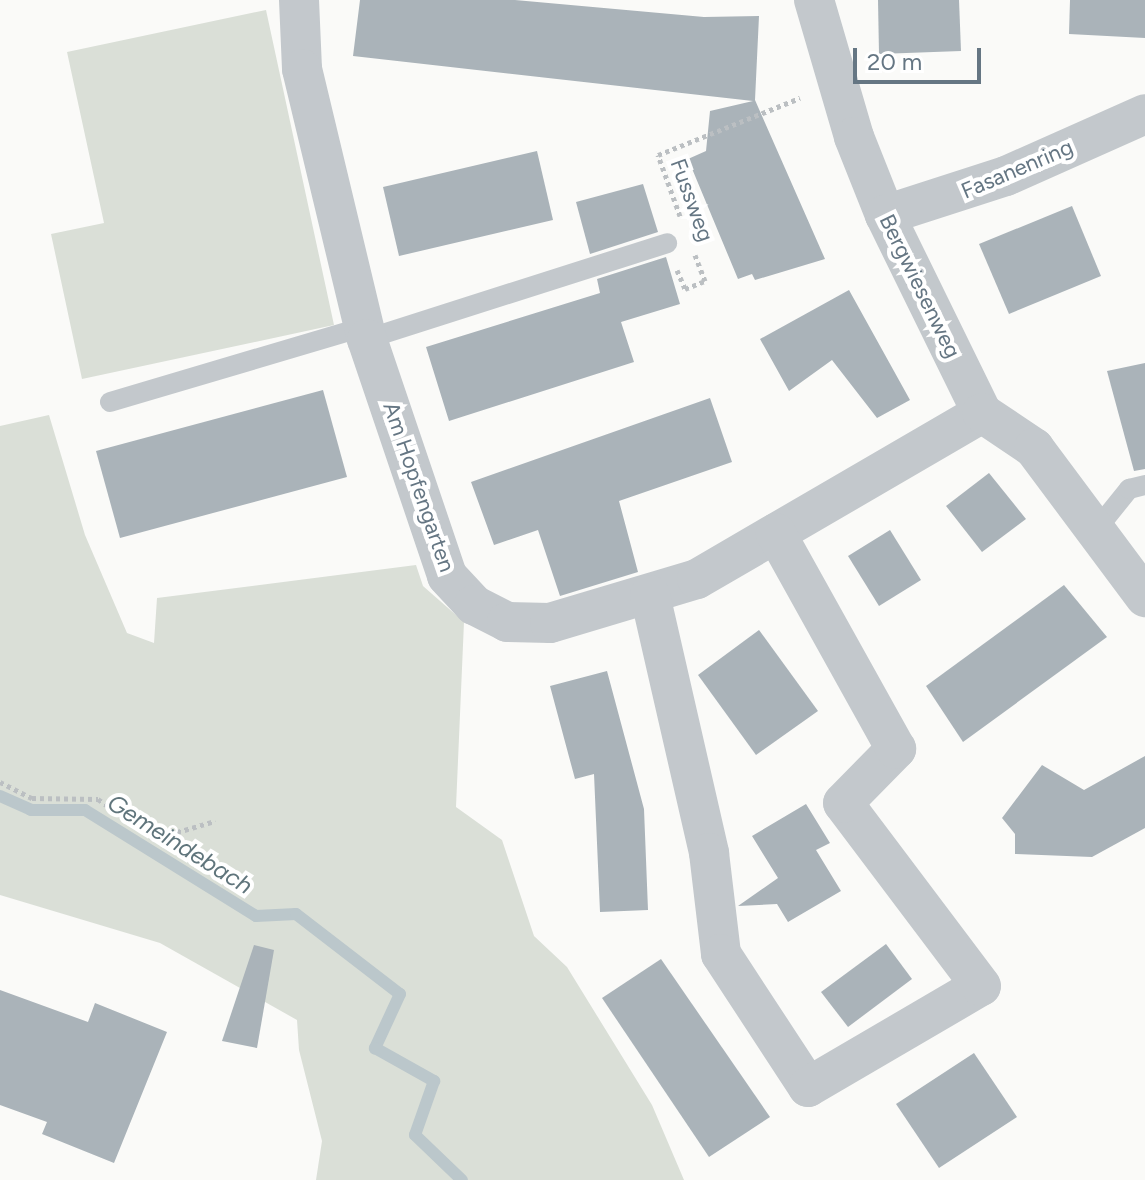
<!DOCTYPE html>
<style>
body{margin:0}
#map{position:relative;width:1145px;height:1180px;overflow:hidden;background:#fafaf8;font-family:Figtree,sans-serif}
div>[style]{position:absolute}
[style*='--x']{left:calc(var(--x)*1px);top:calc(var(--y)*1px);width:calc(var(--w)*1px);rotate:calc(var(--a)*1deg)}
.green>*{inset:0;background:#dadfd7}
.stream>*{height:12px;margin:-6px;padding:0 6px;transform-origin:6px;border-radius:6px;background:#bbc7cb}
.building>*{inset:0;background:#aab3b9}
.path>*{height:5px;margin-top:-2.5px;transform-origin:0;background:repeating-linear-gradient(90deg,#bbbfc2 0 4px,transparent 0 8px)}
.lane>*{height:20px;margin:-10px;padding:0 10px;transform-origin:10px;border-radius:10px;background:#c3c8cc}
.street>*{height:40px;margin:-20px;padding:0 20px;transform-origin:20px;border-radius:20px;background:#c3c8cc}
span{translate:-50% -50%;white-space:nowrap;text-align:center;line-height:1.15;-webkit-text-stroke:8px #fff;paint-order:stroke}
.street-label{font-size:22px;color:#657683}
.water-label{font-size:24px;color:#60757c;font-style:italic}
.scale{position:absolute;left:853px;top:48px;width:128px;height:36px;box-sizing:border-box;border:4px solid #657683;border-top:0;padding-left:10px;font-size:24px;line-height:28px;white-space:nowrap;color:#657683;-webkit-text-stroke:6px #fff;paint-order:stroke}
</style>
<div id="map">
<div class="green">
<div style="clip-path:polygon(266px 10px,334px 325px,82px 379px,51px 234px,104px 223px,67px 52px)"></div>
<div style="clip-path:polygon(49px 415px,85px 535px,127px 633px,154px 643px,157px 598px,416px 565px,423px 586px,464px 622px,456px 807px,502px 840px,534px 936px,567px 967px,652px 1105px,684px 1180px,316px 1180px,322px 1141px,299px 1050px,297px 1020px,160px 943px,0 895px,0 426px)"></div>
</div>
<div class="stream">
<div style="--x:0;--y:796;--w:34;--a:24"></div>
<div style="--x:31;--y:810;--w:54;--a:0"></div>
<div style="--x:85;--y:810;--w:201;--a:31.8"></div>
<div style="--x:256;--y:916;--w:40;--a:-2.9"></div>
<div style="--x:296;--y:914;--w:131;--a:37.6"></div>
<div style="--x:400;--y:994;--w:60;--a:114.8"></div>
<div style="--x:375;--y:1048;--w:68;--a:29.2"></div>
<div style="--x:434;--y:1081;--w:57;--a:109.4"></div>
<div style="--x:415;--y:1135;--w:65;--a:43.8"></div>
</div>
<div class="building">
<div style="clip-path:polygon(360px 0,515px 0,704px 17px,759px 16px,755px 100px,825px 259px,755px 280px,752px 274px,738px 279px,688px 159px,706px 151px,710px 111px,753px 101px,353px 56px)"></div>
<div style="clip-path:polygon(878px 0,959px 0,961px 51px,879px 54px)"></div>
<div style="clip-path:polygon(1070px 0,1145px 0,1145px 38px,1069px 34px)"></div>
<div style="clip-path:polygon(537px 151px,553px 220px,399px 256px,383px 187px)"></div>
<div style="clip-path:polygon(643px 184px,658px 232px,590px 254px,576px 202px)"></div>
<div style="clip-path:polygon(1072px 206px,1101px 276px,1009px 314px,979px 244px)"></div>
<div style="clip-path:polygon(666px 257px,680px 304px,621px 322px,634px 362px,449px 421px,426px 347px,600px 293px,597px 279px)"></div>
<div style="clip-path:polygon(849px 290px,910px 400px,877px 418px,832px 360px,789px 391px,760px 339px)"></div>
<div style="clip-path:polygon(1145px 363px,1145px 469px,1134px 471px,1107px 371px)"></div>
<div style="clip-path:polygon(323px 390px,347px 477px,120px 538px,96px 451px)"></div>
<div style="clip-path:polygon(710px 398px,732px 462px,619px 501px,638px 572px,560px 596px,538px 530px,494px 545px,471px 482px)"></div>
<div style="clip-path:polygon(989px 473px,1026px 519px,982px 552px,946px 506px)"></div>
<div style="clip-path:polygon(890px 530px,921px 580px,879px 606px,848px 556px)"></div>
<div style="clip-path:polygon(1064px 585px,1107px 637px,963px 742px,926px 686px)"></div>
<div style="clip-path:polygon(759px 630px,818px 711px,756px 755px,698px 675px)"></div>
<div style="clip-path:polygon(607px 671px,644px 809px,648px 910px,600px 912px,594px 774px,575px 779px,550px 686px)"></div>
<div style="clip-path:polygon(1145px 756px,1145px 828px,1092px 857px,1015px 854px,1015px 834px,1002px 818px,1042px 765px,1084px 790px)"></div>
<div style="clip-path:polygon(806px 804px,830px 843px,816px 850px,841px 891px,788px 922px,777px 904px,738px 906px,778px 878px,752px 836px)"></div>
<div style="clip-path:polygon(886px 944px,912px 979px,848px 1027px,821px 992px)"></div>
<div style="clip-path:polygon(254px 945px,274px 950px,257px 1048px,222px 1041px)"></div>
<div style="clip-path:polygon(661px 959px,770px 1117px,709px 1157px,602px 998px)"></div>
<div style="clip-path:polygon(0 990px,88px 1022px,95px 1003px,167px 1032px,114px 1163px,42px 1134px,47px 1122px,0 1105px)"></div>
<div style="clip-path:polygon(974px 1053px,1017px 1117px,939px 1168px,896px 1104px)"></div>
</div>
<div class="path">
<div style="--x:680;--y:216;--w:65;--a:-109.8"></div>
<div style="--x:658;--y:155;--w:153;--a:-21.9"></div>
<div style="--x:677;--y:270;--w:21;--a:67"></div>
<div style="--x:685;--y:289;--w:22;--a:-22"></div>
<div style="--x:705;--y:281;--w:28;--a:-111"></div>
<div style="--x:0;--y:782;--w:36;--a:27"></div>
<div style="--x:32;--y:798;--w:66;--a:0.9"></div>
<div style="--x:98;--y:799;--w:69;--a:35.5"></div>
<div style="--x:154;--y:839;--w:64;--a:-16.4"></div>
</div>
<div class="lane">
<div style="--x:367;--y:339;--w:315;--a:-17.7"></div>
<div style="--x:110;--y:402;--w:265;--a:-16.5"></div>
<div style="--x:1096;--y:530;--w:53;--a:-51.2"></div>
<div style="--x:1129;--y:489;--w:16;--a:-14"></div>
</div>
<div class="street">
<div style="--x:299;--y:0;--w:69;--a:87.5"></div>
<div style="--x:302;--y:69;--w:278;--a:76.5"></div>
<div style="--x:367;--y:339;--w:250;--a:71.3"></div>
<div style="--x:447;--y:576;--w:40;--a:47"></div>
<div style="--x:474;--y:605;--w:37;--a:27"></div>
<div style="--x:507;--y:622;--w:43;--a:1.3"></div>
<div style="--x:550;--y:623;--w:153;--a:-16.7"></div>
<div style="--x:697;--y:579;--w:330;--a:-30.2"></div>
<div style="--x:814;--y:0;--w:143;--a:73.7"></div>
<div style="--x:854;--y:137;--w:84;--a:68.3"></div>
<div style="--x:885;--y:215;--w:220;--a:63.9"></div>
<div style="--x:982;--y:413;--w:63;--a:33.9"></div>
<div style="--x:1034;--y:448;--w:186;--a:53.3"></div>
<div style="--x:885;--y:215;--w:127;--a:-17.9"></div>
<div style="--x:1006;--y:176;--w:152;--a:-24"></div>
<div style="--x:650;--y:595;--w:265;--a:77.1"></div>
<div style="--x:709;--y:853;--w:102;--a:83.2"></div>
<div style="--x:721;--y:954;--w:159;--a:56.8"></div>
<div style="--x:808;--y:1087;--w:200;--a:-30.3"></div>
<div style="--x:981;--y:986;--w:229;--a:-127"></div>
<div style="--x:843;--y:803;--w:76;--a:-45.5"></div>
<div style="--x:896;--y:749;--w:247;--a:-119.1"></div>
</div>
<div class="street-label">
<span style="left:1017px;top:169px;rotate:-23deg">Fasanenring</span>
<span style="left:692px;top:200px;rotate:70deg">Fussweg</span>
<span style="left:920px;top:286px;rotate:64deg">Bergwiesenweg</span>
<span style="left:419px;top:487px;rotate:71deg">Am Hopfengarten</span>
</div>
<div class="water-label">
<span style="left:180px;top:844px;rotate:32deg">Gemeindebach</span>
</div>
<div class="scale">20 m</div>
</div>
